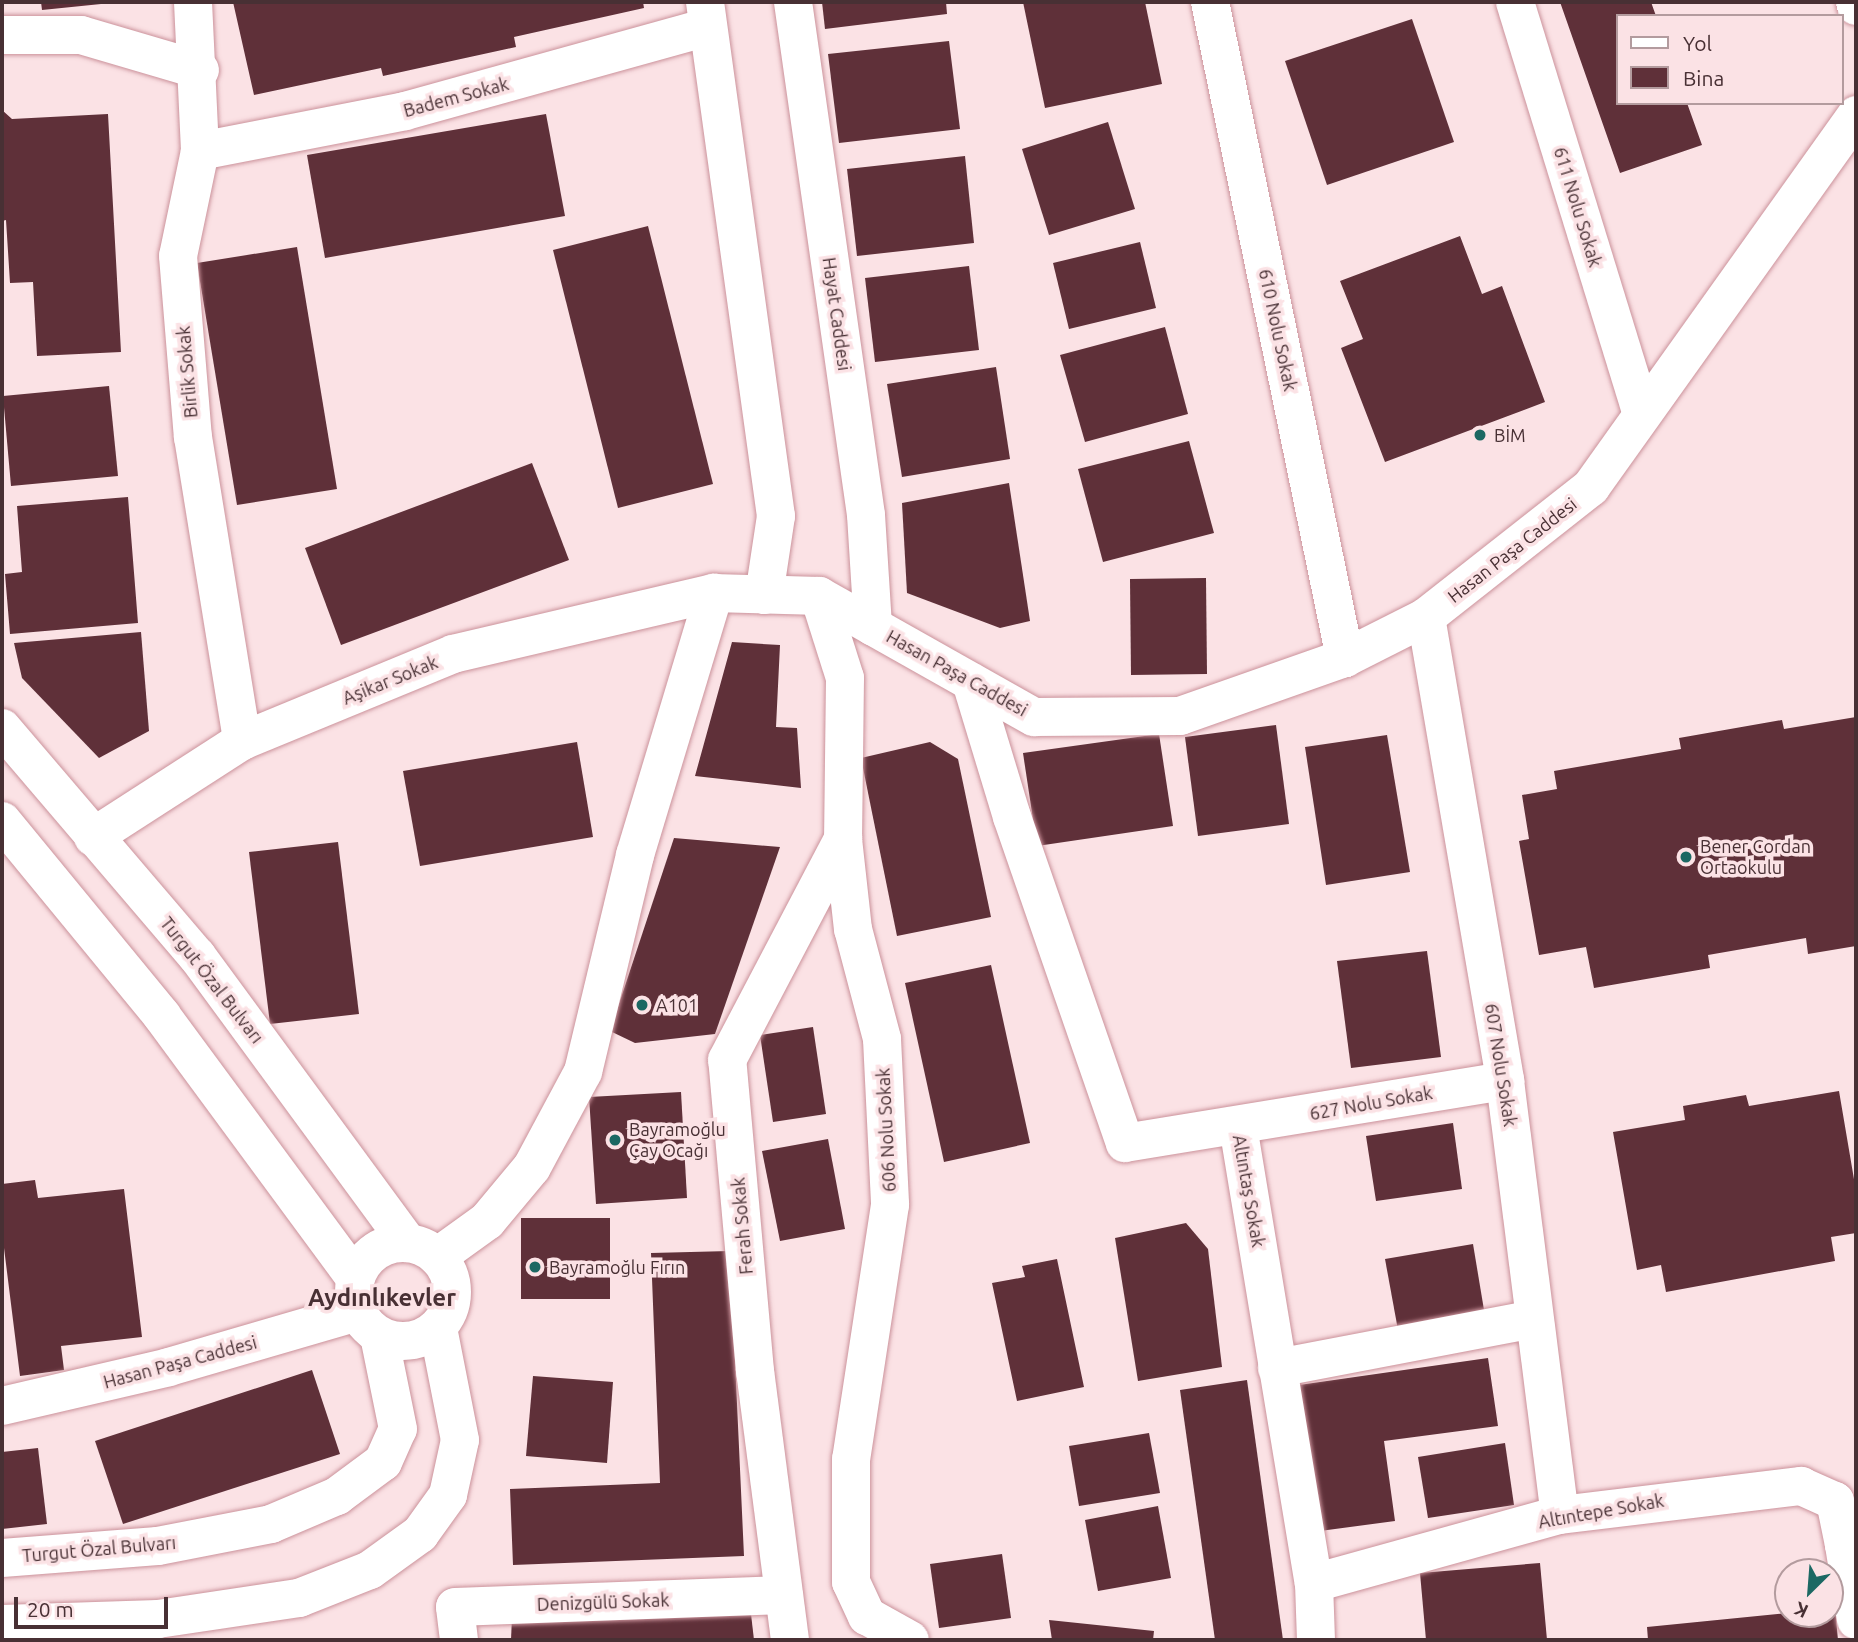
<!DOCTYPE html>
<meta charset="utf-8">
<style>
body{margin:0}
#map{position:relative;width:1858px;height:1642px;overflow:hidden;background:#fbe2e5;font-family:Ubuntu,sans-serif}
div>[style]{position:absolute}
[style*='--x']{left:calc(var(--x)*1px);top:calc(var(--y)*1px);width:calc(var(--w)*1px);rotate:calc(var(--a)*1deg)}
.building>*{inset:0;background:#5f3039}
.roads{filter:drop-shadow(0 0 2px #cb929b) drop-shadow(0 0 2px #cb929b)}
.street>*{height:38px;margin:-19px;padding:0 19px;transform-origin:19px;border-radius:19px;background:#fff}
.secondary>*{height:38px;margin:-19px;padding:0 19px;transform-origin:19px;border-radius:19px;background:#fff}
.secondary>.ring{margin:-19px;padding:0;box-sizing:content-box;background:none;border:38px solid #fff;border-radius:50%}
.dots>*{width:19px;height:19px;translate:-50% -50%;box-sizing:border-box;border:4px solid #fbe2e5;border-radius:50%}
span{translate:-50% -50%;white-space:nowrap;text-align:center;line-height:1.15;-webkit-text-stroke:7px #fbe2e5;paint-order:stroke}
.street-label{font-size:18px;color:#483034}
.poi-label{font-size:18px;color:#483034}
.left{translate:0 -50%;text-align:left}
.district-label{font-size:24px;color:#483034;font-weight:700}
.frame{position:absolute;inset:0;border:4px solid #483034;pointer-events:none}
.legend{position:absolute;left:1616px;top:14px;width:228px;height:91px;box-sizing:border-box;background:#fbe2e5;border:2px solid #b39b9e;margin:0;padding:9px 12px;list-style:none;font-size:21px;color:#483034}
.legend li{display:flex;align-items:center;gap:14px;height:35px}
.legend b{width:35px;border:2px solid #b39b9e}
.north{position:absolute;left:1774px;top:1558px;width:70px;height:70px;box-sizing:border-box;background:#fbe2e5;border:2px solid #b39b9e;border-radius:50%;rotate:205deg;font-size:19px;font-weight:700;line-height:28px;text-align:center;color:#483034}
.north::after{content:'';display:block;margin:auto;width:24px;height:32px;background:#1c6863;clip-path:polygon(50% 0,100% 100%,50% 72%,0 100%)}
.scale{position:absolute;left:14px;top:1597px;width:154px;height:32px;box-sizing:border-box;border:4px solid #483034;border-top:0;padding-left:9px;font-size:21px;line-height:24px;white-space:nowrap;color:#483034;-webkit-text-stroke:5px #fbe2e5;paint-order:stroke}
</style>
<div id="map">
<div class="building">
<div style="clip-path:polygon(41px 2px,101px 2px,101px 4px,42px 10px)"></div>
<div style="clip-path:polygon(233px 2px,643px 2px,644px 8px,514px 37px,516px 47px,383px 76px,381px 68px,254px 95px)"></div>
<div style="clip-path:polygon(822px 2px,946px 2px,947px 14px,825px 29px)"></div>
<div style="clip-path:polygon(1023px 2px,1145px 2px,1162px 84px,1045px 108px)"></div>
<div style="clip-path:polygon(1560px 2px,1651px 2px,1656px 16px,1618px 16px,1618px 103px,1687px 103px,1702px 145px,1620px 173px)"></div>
<div style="clip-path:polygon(1412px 19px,1454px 142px,1327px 185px,1285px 61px)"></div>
<div style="clip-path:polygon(949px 41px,960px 129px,839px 143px,828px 54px)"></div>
<div style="clip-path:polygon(2px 110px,12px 119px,108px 114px,121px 352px,37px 356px,33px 282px,10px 283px,6px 220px,2px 221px)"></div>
<div style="clip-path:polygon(546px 114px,565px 216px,325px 258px,307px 155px)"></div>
<div style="clip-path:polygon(1108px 122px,1135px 209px,1049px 235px,1022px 149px)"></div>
<div style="clip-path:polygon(965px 156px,974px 243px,857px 256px,847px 169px)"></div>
<div style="clip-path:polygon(648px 226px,713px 484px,618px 508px,553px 250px)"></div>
<div style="clip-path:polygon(1460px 236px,1482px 294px,1502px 286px,1545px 402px,1385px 462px,1341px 348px,1363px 339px,1340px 281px)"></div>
<div style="clip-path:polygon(1140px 242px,1156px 308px,1069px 329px,1053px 263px)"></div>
<div style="clip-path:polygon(297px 247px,337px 489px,237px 505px,197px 263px)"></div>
<div style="clip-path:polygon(969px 266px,979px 350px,875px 362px,865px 278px)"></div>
<div style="clip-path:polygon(1165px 327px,1188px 414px,1085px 442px,1060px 355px)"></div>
<div style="clip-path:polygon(996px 367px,1010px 459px,902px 477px,887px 384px)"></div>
<div style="clip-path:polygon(109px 386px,118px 476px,11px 486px,3px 396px)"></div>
<div style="clip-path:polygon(1189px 441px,1214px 533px,1103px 562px,1078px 469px)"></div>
<div style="clip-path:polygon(532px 463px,569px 560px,341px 645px,305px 548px)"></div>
<div style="clip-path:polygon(1009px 483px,1030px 621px,1000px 628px,907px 593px,902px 503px)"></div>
<div style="clip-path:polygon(128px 497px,138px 623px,10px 634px,5px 574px,22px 572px,17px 506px)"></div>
<div style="clip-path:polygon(1206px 578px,1207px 674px,1131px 675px,1130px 579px)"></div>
<div style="clip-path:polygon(141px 632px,149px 731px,99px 758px,22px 678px,14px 643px)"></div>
<div style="clip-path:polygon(732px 642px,780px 645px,776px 727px,797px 728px,801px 788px,695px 776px)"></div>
<div style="clip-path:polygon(1856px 717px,1856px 946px,1808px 954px,1806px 938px,1708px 955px,1710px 968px,1594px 988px,1586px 947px,1539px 955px,1519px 841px,1529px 839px,1522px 795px,1557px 789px,1554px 771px,1681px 749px,1679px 738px,1782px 720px,1784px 729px)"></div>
<div style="clip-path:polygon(1276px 725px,1289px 824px,1198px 836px,1185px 737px)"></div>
<div style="clip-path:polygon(1159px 734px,1173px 826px,1037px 846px,1023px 753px)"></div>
<div style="clip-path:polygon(1387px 735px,1410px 872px,1326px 885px,1305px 747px)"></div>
<div style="clip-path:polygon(577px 742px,593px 837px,420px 866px,403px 771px)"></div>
<div style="clip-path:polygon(930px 742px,958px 759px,991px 917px,897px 936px,861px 758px)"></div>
<div style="clip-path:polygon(674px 838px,780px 847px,715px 1034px,635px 1043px,610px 1031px)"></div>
<div style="clip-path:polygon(338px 842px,359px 1014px,270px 1024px,249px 852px)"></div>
<div style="clip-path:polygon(1427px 951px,1441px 1057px,1351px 1068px,1337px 961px)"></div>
<div style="clip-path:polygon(991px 965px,1030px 1143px,944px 1162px,905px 983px)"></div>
<div style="clip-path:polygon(813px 1027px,826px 1114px,773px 1122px,760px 1035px)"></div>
<div style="clip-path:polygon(1839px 1091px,1856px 1191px,1856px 1233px,1831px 1237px,1835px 1261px,1666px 1292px,1661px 1265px,1637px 1270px,1613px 1132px,1685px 1120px,1683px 1106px,1746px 1095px,1749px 1106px)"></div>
<div style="clip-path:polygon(681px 1092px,687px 1198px,596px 1204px,589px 1097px)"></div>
<div style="clip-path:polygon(1453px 1123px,1462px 1189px,1376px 1201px,1366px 1136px)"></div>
<div style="clip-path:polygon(828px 1139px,845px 1229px,780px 1241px,762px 1151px)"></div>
<div style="clip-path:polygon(35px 1180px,38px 1198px,124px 1189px,142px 1337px,61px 1346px,64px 1370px,20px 1376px,2px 1232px,2px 1184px)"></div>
<div style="clip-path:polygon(521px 1218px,610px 1218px,610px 1299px,521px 1299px)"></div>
<div style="clip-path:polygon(1186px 1223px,1208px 1249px,1222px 1367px,1138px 1381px,1115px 1238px)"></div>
<div style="clip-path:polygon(1473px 1244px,1485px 1316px,1398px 1330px,1385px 1259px)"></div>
<div style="clip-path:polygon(730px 1251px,744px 1556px,513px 1565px,510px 1489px,660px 1483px,651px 1253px)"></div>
<div style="clip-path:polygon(1057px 1259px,1084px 1387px,1017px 1401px,992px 1283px,1025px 1277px,1022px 1266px)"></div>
<div style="clip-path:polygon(1488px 1358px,1498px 1426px,1384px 1441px,1395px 1521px,1320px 1531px,1299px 1385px)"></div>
<div style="clip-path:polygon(312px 1370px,340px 1454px,123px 1524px,95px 1441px)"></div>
<div style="clip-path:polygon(533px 1376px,613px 1382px,607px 1463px,526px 1456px)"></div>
<div style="clip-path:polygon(1247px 1380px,1283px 1640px,1215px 1640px,1180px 1390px)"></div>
<div style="clip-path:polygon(1149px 1433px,1160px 1493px,1079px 1506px,1069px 1446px)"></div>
<div style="clip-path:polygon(1505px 1443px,1514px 1505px,1428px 1518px,1418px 1457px)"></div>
<div style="clip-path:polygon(38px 1448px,47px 1524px,2px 1529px,2px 1452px)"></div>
<div style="clip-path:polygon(1158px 1506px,1171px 1578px,1098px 1591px,1085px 1520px)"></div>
<div style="clip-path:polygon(1002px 1554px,1011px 1618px,939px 1628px,930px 1564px)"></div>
<div style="clip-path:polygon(1540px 1563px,1547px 1640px,1426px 1640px,1420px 1573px)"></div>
<div style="clip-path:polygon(1835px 1608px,1838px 1640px,1648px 1640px,1647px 1627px,1788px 1613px,1830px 1614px)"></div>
<div style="clip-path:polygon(751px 1614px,754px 1640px,511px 1640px,512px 1617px)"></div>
<div style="clip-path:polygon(1049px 1620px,1154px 1631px,1153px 1640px,1052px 1640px)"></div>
</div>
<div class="roads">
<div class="street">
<div style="--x:193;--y:2;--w:149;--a:87.3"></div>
<div style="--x:200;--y:151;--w:107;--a:101.8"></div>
<div style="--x:178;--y:256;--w:182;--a:85.3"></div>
<div style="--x:193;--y:437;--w:308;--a:80.8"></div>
<div style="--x:1210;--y:2;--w:670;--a:78.37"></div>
<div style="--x:1515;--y:2;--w:429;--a:72.9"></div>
<div style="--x:1855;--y:2;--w:4;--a:76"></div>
<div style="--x:2;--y:35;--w:79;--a:0"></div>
<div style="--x:81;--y:35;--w:124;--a:16.4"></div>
<div style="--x:200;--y:151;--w:209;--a:-11"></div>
<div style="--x:405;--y:111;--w:313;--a:-15.5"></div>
<div style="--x:819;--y:596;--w:86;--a:72.4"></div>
<div style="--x:845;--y:678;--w:161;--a:90.7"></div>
<div style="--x:843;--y:839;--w:91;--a:83.7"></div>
<div style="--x:853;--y:929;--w:114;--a:75.2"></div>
<div style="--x:882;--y:1039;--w:166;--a:87.2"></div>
<div style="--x:890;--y:1205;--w:257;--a:98.7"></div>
<div style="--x:851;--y:1459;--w:123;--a:90"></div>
<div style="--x:851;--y:1582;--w:38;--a:65"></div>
<div style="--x:867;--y:1616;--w:49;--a:29.2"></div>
<div style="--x:1426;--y:617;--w:471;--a:80.3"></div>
<div style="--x:1505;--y:1081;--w:437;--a:82.8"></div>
<div style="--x:971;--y:682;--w:141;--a:73.1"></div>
<div style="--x:1012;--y:817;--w:345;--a:70.9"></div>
<div style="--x:1125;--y:1143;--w:385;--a:-9.3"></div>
<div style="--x:93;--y:837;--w:177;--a:-32.8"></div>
<div style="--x:242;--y:741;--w:228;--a:-22.4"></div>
<div style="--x:453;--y:654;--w:268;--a:-13.2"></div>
<div style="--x:1238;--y:1126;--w:463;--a:80.6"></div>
<div style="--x:1314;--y:1583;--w:57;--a:88"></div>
<div style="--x:1277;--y:1368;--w:262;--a:-10.8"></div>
<div style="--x:1844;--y:1545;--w:76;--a:80.9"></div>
<div style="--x:1314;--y:1583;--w:255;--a:-15.5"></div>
<div style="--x:1560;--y:1515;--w:243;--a:-6.9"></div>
<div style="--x:1801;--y:1486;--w:37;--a:24"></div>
<div style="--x:1835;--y:1501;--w:45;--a:78.4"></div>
<div style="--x:1844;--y:1545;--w:12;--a:-14"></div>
<div style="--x:459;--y:1640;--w:33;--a:-97"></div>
<div style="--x:455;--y:1607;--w:329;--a:-2.1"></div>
<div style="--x:790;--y:1640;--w:271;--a:-97.4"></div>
<div style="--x:755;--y:1371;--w:312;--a:-95.1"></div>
<div style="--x:727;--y:1060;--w:250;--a:-62.3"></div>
</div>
<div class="secondary">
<div style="--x:705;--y:2;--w:519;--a:82.14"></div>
<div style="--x:776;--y:516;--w:80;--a:98.6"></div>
<div style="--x:793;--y:2;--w:518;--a:81.9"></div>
<div style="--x:866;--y:515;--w:112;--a:86.4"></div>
<div style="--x:2;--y:728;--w:300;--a:49.5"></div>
<div style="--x:197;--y:956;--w:356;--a:53.7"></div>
<div style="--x:2;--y:821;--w:252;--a:50.6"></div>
<div style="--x:162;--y:1016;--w:325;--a:53.6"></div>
<div class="ring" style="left:354px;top:1243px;width:60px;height:60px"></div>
<div style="--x:437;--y:1257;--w:62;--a:-35.8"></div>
<div style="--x:487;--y:1221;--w:70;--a:-50.2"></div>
<div style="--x:532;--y:1167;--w:108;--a:-61.8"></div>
<div style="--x:583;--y:1072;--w:223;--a:-76.5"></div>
<div style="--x:635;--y:855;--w:274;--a:-73.2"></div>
<div style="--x:714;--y:593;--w:105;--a:1.6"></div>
<div style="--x:819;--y:596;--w:247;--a:29.4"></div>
<div style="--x:1034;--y:717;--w:146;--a:-0.4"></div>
<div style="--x:1180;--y:716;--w:175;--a:-19.4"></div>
<div style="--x:1345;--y:658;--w:91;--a:-26.8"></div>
<div style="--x:1426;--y:617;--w:210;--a:-38.2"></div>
<div style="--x:1591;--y:487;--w:457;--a:-54.5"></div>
<div style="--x:2;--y:1406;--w:171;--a:-13.1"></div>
<div style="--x:169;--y:1367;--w:196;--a:-16.3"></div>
<div style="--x:2;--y:1558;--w:156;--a:-4.4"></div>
<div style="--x:158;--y:1546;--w:115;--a:-11"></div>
<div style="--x:271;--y:1524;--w:72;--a:-23"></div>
<div style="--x:337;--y:1496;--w:57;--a:-36.5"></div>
<div style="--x:383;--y:1462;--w:36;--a:-66"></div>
<div style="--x:398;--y:1429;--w:95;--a:-101.5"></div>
<div style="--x:2;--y:1624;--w:156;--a:-1.8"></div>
<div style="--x:158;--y:1619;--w:143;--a:-8.5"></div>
<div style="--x:299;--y:1598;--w:76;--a:-21.5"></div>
<div style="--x:370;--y:1570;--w:62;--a:-35.8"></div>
<div style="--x:420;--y:1534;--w:48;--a:-54.3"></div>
<div style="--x:448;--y:1495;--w:56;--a:-77.7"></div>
<div style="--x:460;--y:1440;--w:114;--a:-101.1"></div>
</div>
</div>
<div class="dots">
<div style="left:1480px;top:435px;background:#1c6863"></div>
<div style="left:1686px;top:857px;background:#1c6863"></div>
<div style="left:642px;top:1005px;background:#1c6863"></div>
<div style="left:615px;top:1140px;background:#1c6863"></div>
<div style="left:535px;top:1267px;background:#1c6863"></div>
</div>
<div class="street-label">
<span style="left:456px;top:97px;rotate:-15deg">Badem Sokak</span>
<span style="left:1578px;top:207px;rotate:73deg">611 Nolu Sokak</span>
<span style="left:837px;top:314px;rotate:82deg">Hayat Caddesi</span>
<span style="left:1278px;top:330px;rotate:78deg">610 Nolu Sokak</span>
<span style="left:187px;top:372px;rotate:-95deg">Birlik Sokak</span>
<span style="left:1512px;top:550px;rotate:-38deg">Hasan Paşa Caddesi</span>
<span style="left:957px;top:673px;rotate:29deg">Hasan Paşa Caddesi</span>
<span style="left:390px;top:680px;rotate:-22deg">Aşikar Sokak</span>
<span style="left:212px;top:980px;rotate:52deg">Turgut Özal Bulvarı</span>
<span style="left:1501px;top:1065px;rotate:81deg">607 Nolu Sokak</span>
<span style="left:1371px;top:1103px;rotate:-10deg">627 Nolu Sokak</span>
<span style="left:886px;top:1130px;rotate:-93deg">606 Nolu Sokak</span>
<span style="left:1249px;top:1191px;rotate:80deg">Altıntaş Sokak</span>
<span style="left:742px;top:1226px;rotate:-95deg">Ferah Sokak</span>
<span style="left:180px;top:1362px;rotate:-15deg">Hasan Paşa Caddesi</span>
<span style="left:1601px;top:1511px;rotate:-10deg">Altıntepe Sokak</span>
<span style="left:99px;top:1549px;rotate:-5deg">Turgut Özal Bulvarı</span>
<span style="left:603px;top:1602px;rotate:-2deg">Denizgülü Sokak</span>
</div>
<div class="poi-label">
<span class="left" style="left:1494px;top:435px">BİM</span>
<span class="left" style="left:1700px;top:857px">Bener Cordan<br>Ortaokulu</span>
<span class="left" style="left:656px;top:1005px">A101</span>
<span class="left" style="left:629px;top:1140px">Bayramoğlu<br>Çay Ocağı</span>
<span class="left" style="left:549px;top:1267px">Bayramoğlu Fırın</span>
</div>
<div class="district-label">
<span style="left:382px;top:1298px">Aydınlıkevler</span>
</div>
<div class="frame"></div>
<ul class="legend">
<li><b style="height:9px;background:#fff"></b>Yol</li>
<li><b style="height:19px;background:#5f3039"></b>Bina</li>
</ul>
<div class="north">K</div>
<div class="scale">20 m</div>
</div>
